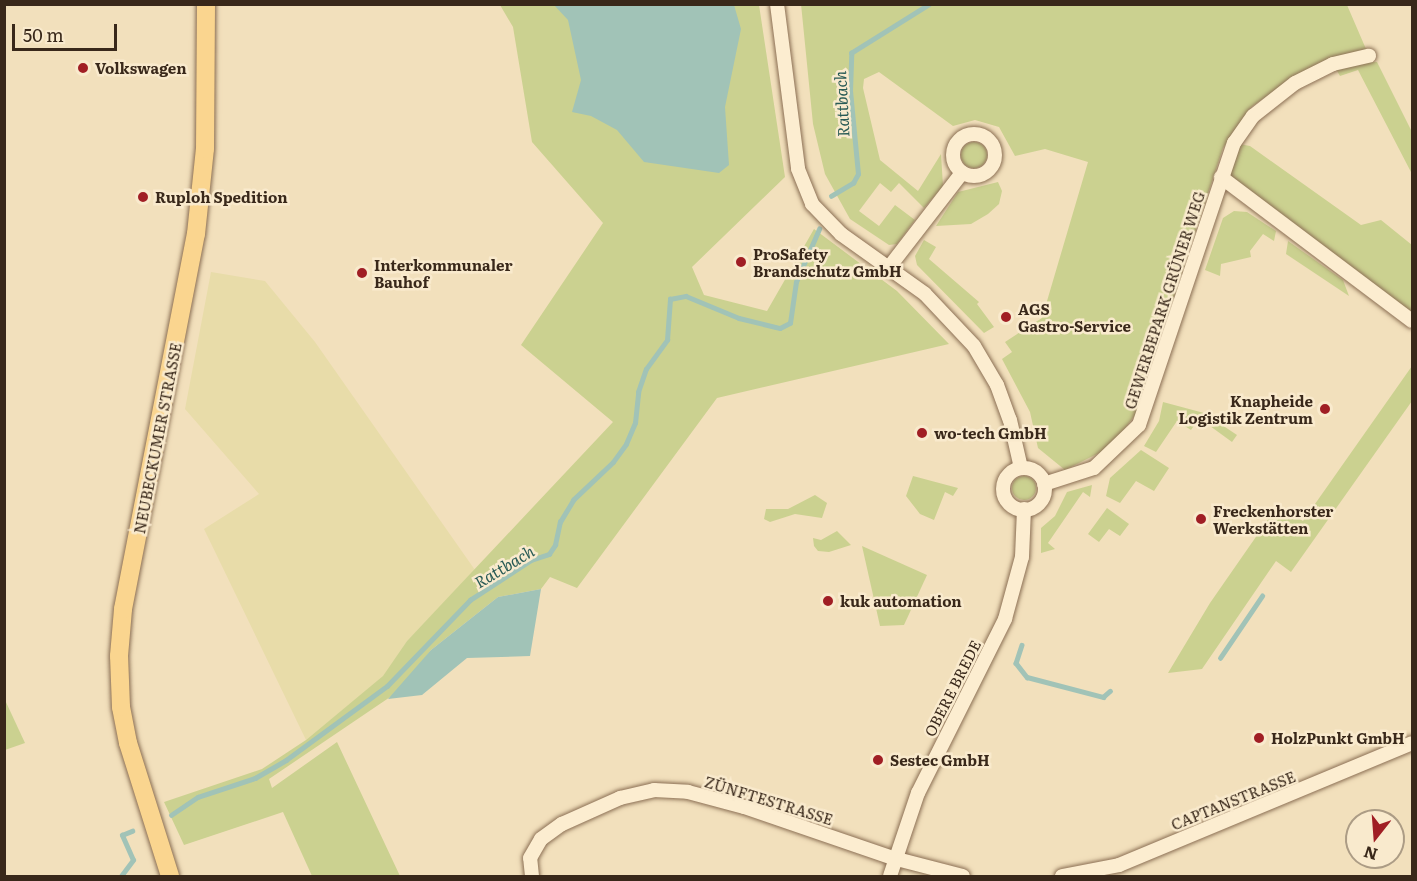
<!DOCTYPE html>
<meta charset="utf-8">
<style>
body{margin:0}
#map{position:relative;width:1417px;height:881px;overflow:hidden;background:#f2e0bc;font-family:Literata,serif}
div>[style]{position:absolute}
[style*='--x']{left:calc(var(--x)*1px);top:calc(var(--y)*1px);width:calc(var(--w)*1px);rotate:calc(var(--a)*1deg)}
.farmland>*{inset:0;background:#e8dca9}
.green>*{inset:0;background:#cbd190}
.round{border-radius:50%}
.water>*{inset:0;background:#a1c3b7}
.stream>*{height:4.5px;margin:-2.25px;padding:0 2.25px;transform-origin:2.25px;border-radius:2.25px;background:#a1c3b7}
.roads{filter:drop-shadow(0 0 2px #8b6f54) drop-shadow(0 0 2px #8b6f54)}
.minor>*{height:14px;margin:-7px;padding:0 7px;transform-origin:7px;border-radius:7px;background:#fcedd0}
.minor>.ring{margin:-7px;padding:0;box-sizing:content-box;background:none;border:14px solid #fcedd0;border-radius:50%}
.major>*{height:18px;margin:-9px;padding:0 9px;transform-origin:9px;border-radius:9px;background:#fad58f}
.dots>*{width:16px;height:16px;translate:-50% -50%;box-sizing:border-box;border:3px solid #f9eacd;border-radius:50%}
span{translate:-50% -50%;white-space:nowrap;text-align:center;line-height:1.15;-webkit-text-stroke:5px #f9eacd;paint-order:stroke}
.poi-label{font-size:15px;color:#39281a;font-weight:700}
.left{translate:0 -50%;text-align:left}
.right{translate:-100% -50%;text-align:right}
.street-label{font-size:15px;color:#39281a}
.water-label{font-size:16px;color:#285a55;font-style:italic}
.frame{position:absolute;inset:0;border:6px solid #39281a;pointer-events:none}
.north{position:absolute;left:1345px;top:809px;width:60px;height:60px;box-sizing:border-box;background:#f9eacd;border:2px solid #ac9c85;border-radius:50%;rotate:197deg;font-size:16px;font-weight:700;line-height:24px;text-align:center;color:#39281a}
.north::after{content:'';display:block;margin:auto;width:21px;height:27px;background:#a01e24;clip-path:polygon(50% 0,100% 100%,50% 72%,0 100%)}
.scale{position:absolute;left:12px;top:24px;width:105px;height:27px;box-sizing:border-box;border:3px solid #39281a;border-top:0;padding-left:8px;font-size:18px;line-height:21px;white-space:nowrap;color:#39281a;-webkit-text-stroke:4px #f9eacd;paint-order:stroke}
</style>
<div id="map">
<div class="farmland">
<div style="clip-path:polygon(211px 272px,265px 281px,315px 342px,475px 570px,407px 641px,384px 676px,306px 740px,204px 529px,259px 494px,185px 409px)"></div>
</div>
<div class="green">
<div style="clip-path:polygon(500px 5px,759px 5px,785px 177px,692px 267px,704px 295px,767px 311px,814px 229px,897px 291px,949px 344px,717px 398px,577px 588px,550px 577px,541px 589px,498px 597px,431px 650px,399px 691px,269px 779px,272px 788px,337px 742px,400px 876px,312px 876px,283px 812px,184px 845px,164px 802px,262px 769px,306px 740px,383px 676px,407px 641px,613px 422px,521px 345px,603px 223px,532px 142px,513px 27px)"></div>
<div style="clip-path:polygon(1347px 5px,1369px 56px,1339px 63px,1377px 62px,1412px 132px,1412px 174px,1358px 70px,1340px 76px,1333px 64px,1296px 76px,1251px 107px,1223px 148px,1135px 415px,1111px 447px,1065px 470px,1038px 448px,1030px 412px,1002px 359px,1012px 352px,1005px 342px,1042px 318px,1088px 162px,1045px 149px,1015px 156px,999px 127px,975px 120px,953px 126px,879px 72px,864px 79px,863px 88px,880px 160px,918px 191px,941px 154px,943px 186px,924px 208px,899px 183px,891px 192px,880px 183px,859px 211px,879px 226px,895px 205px,915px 220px,897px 244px,889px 245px,850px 219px,825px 174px,813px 124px,801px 4px)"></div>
<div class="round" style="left:961px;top:142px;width:26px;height:26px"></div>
<div style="clip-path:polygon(1234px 143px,1250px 146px,1361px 225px,1381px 220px,1412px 245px,1412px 313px,1221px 177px)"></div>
<div style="clip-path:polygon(998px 182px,1002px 191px,999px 204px,988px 214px,971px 224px,936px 226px,958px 192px)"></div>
<div style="clip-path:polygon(1234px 211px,1247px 212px,1276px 231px,1274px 241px,1263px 234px,1250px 251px,1251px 257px,1221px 264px,1220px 276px,1205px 270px,1223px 218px)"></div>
<div style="clip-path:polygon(924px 240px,936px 247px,929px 259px,979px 302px,977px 304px,994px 327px,984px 333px,917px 265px,915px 256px)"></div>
<div style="clip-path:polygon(1288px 241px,1343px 280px,1349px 296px,1286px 254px)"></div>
<div style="clip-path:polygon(1412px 366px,1412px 401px,1291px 572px,1276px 561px,1202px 669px,1168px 673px,1210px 603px,1278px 505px,1303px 521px)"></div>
<div style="clip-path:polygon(1163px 402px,1204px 413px,1237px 435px,1232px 442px,1199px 418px,1191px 430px,1177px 421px,1156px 452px,1144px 446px,1159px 421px)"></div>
<div style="clip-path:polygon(1141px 450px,1169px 468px,1154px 491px,1136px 481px,1120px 503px,1106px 496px,1110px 478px)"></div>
<div class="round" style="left:1012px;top:476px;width:24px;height:24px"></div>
<div style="clip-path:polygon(913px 476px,958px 488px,953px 496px,945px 492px,934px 520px,920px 514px,906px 496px)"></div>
<div style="clip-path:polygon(1092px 485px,1090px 497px,1083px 492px,1048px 543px,1055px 549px,1041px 553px,1041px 528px,1055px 516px,1067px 492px)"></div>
<div style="clip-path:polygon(815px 495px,827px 503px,822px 518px,795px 514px,770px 522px,764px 519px,766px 509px,788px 509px)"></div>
<div style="clip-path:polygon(1107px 508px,1129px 524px,1120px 536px,1109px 529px,1099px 542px,1088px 534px)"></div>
<div style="clip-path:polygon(837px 531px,851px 545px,829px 552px,818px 551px,814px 546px,813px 538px,821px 540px)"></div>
<div style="clip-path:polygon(862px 546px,927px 575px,904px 625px,880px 626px)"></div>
<div style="clip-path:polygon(5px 700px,25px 743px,5px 750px,4px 750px)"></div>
</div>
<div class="water">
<div style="clip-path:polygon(554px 5px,734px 5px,741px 29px,725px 107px,729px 165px,719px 173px,644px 162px,617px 130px,591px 116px,572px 112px,581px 80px,568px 20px)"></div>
<div style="clip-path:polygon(541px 589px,530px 656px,467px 658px,422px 695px,388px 699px,431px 650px,498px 597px)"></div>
</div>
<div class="stream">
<div style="--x:831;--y:196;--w:26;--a:-31"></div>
<div style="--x:853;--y:183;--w:10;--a:-61"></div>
<div style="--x:858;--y:174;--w:83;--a:-95.5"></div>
<div style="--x:850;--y:91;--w:38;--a:-88"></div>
<div style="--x:851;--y:53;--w:92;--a:-32.1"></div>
<div style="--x:1022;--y:645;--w:19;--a:108"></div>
<div style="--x:1016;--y:663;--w:18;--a:52"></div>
<div style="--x:1027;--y:677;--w:79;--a:14.7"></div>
<div style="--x:1103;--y:697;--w:9;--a:-41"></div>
<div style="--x:1220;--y:658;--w:75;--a:-55.9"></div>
<div style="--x:171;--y:815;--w:32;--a:-34"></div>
<div style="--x:198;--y:797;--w:60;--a:-18.4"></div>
<div style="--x:255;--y:778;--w:36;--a:-30"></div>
<div style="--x:286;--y:760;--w:125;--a:-36.2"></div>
<div style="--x:387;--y:686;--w:120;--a:-46"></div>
<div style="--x:470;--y:600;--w:73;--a:-33.3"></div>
<div style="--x:531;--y:560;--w:19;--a:-18"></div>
<div style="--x:549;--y:554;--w:11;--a:-56"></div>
<div style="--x:555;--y:545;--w:24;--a:-78"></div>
<div style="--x:560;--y:522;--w:26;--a:-59"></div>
<div style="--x:573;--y:500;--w:55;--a:-43.5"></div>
<div style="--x:613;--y:462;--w:22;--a:-54"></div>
<div style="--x:626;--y:444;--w:23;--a:-67"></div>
<div style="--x:635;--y:423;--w:31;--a:-84"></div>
<div style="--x:638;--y:392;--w:24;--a:-71"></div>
<div style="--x:646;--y:369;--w:36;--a:-54"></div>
<div style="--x:667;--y:340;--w:41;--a:-85.8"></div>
<div style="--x:670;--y:299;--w:16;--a:-11"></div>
<div style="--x:686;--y:296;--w:57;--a:22.5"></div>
<div style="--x:739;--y:318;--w:42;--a:13.7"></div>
<div style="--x:780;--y:328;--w:11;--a:-27"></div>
<div style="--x:790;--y:323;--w:41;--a:-81.7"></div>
<div style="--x:796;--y:282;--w:58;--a:-66.5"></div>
<div style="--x:121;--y:876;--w:20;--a:-53"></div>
<div style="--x:133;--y:860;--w:27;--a:-114"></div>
<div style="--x:122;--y:835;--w:11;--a:-22"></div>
</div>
<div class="roads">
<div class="minor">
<div style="--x:777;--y:4;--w:166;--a:82.7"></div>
<div style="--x:798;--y:169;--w:38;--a:68"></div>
<div style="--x:812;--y:204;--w:42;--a:46"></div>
<div style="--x:841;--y:234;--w:103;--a:35.5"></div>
<div style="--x:925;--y:294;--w:71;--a:46.7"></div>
<div style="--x:974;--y:346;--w:45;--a:59.5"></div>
<div style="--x:997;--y:385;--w:37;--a:70"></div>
<div style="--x:1010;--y:420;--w:49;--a:77.1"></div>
<div class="ring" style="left:953px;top:134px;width:28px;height:28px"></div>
<div style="--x:1221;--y:177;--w:239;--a:37"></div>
<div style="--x:890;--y:266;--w:118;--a:-52.3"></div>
<div class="ring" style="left:1003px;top:468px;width:28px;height:28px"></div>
<div style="--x:1044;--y:484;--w:52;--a:-17.7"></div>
<div style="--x:1094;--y:468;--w:62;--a:-43.7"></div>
<div style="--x:1139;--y:425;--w:298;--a:-71.4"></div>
<div style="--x:1234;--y:143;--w:33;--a:-55"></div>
<div style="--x:1253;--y:116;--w:53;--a:-38.2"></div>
<div style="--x:1295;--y:83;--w:42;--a:-26.6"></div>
<div style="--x:1333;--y:64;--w:37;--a:-13"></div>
<div style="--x:532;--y:876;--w:18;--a:-96"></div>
<div style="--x:530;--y:858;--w:22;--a:-60"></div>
<div style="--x:541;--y:839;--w:26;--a:-36"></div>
<div style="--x:562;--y:824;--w:64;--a:-24.1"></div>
<div style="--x:620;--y:798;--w:35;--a:-13"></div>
<div style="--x:654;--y:790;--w:34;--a:3"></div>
<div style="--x:688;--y:792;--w:58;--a:15"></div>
<div style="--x:744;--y:807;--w:157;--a:18.9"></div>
<div style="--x:893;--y:858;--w:72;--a:14.4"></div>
<div style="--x:890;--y:876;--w:88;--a:-71.4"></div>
<div style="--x:918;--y:793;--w:195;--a:-63.4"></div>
<div style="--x:1005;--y:619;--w:64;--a:-74.7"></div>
<div style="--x:1022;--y:557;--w:48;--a:-87.6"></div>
<div style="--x:1062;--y:876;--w:58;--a:-10.9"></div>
<div style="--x:1119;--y:865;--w:317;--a:-22.6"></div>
</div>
<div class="major">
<div style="--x:170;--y:876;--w:139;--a:-107.5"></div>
<div style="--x:128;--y:743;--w:37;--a:-101"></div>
<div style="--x:121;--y:707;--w:51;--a:-92.2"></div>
<div style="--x:119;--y:656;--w:47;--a:-85.1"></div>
<div style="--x:123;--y:609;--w:382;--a:-79"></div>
<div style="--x:196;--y:234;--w:85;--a:-84"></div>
<div style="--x:205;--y:149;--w:145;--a:-89.6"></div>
</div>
</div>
<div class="dots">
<div style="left:83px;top:68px;background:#a01e24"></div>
<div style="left:143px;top:197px;background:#a01e24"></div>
<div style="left:741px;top:262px;background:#a01e24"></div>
<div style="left:362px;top:273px;background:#a01e24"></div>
<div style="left:1006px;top:317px;background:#a01e24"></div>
<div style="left:1325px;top:409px;background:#a01e24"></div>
<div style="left:922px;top:433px;background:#a01e24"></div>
<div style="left:1201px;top:519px;background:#a01e24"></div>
<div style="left:828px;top:601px;background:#a01e24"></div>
<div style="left:1259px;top:738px;background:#a01e24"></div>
<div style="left:878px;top:760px;background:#a01e24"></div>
</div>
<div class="poi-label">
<span class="left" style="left:95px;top:68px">Volkswagen</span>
<span class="left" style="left:155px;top:197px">Ruploh Spedition</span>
<span class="left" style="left:753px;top:262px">ProSafety<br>Brandschutz GmbH</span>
<span class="left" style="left:374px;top:273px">Interkommunaler<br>Bauhof</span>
<span class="left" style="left:1018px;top:317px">AGS<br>Gastro-Service</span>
<span class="right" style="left:1313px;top:409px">Knapheide<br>Logistik Zentrum</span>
<span class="left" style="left:934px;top:433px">wo-tech GmbH</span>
<span class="left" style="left:1213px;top:519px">Freckenhorster<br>Werkstätten</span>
<span class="left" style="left:840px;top:601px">kuk automation</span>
<span class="left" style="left:1271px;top:738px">HolzPunkt GmbH</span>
<span class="left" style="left:890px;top:760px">Sestec GmbH</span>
</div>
<div class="street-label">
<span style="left:1164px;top:300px;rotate:-72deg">GEWERBEPARK GRÜNER WEG</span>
<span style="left:157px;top:438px;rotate:-79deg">NEUBECKUMER STRASSE</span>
<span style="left:952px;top:688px;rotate:-63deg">OBERE BREDE</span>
<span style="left:769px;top:800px;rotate:17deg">ZÜNFTESTRASSE</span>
<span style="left:1233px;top:800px;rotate:-22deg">CAPTANSTRASSE</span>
</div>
<div class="water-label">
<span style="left:841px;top:104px;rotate:-93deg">Rattbach</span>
<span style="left:504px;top:566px;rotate:-31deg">Rattbach</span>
</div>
<div class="frame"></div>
<div class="north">N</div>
<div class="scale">50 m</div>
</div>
